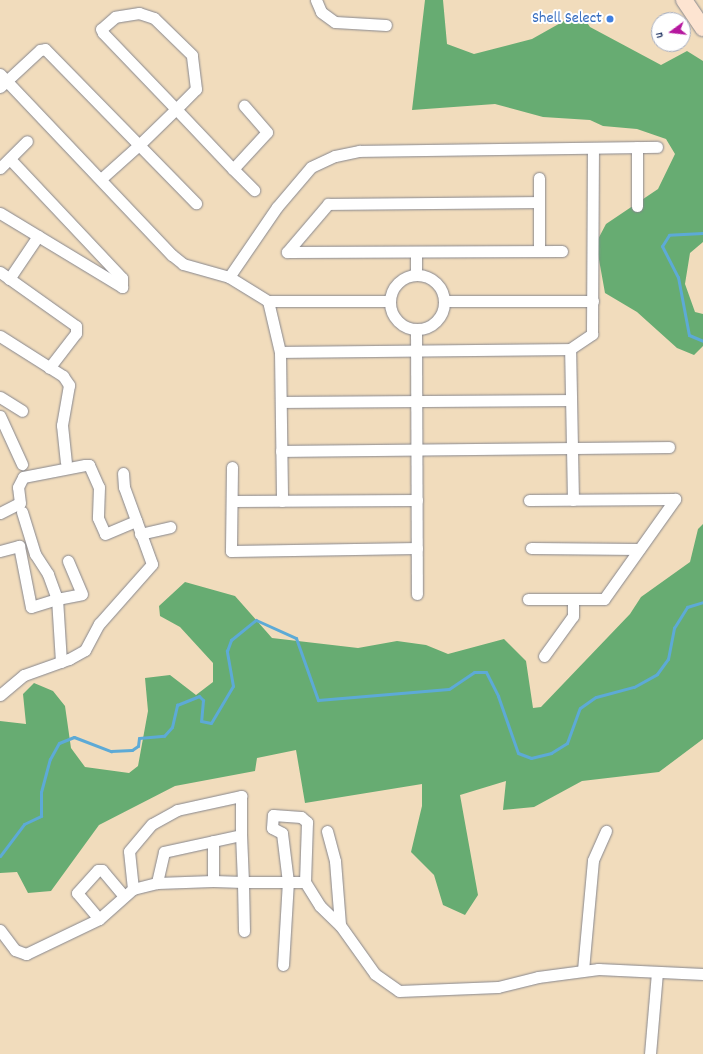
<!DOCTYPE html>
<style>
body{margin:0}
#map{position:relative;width:703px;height:1054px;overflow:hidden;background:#f1dcbc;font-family:Dekko,sans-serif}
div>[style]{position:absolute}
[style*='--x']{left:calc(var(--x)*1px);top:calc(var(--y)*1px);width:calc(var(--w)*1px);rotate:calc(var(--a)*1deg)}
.forest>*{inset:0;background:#67ac72}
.stream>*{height:3px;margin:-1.5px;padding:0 1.5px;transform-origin:1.5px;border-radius:1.5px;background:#5daad6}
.roads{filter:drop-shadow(0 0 1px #86868d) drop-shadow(0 0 1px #86868d)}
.minor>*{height:11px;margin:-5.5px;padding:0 5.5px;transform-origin:5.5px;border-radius:5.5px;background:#fff}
.minor>.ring{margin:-5.5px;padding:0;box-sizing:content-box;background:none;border:11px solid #fff;border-radius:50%}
.secondary>*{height:16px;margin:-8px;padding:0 8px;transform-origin:8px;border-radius:8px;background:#fde4d1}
.dots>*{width:11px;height:11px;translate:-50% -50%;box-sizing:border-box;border:2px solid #fff;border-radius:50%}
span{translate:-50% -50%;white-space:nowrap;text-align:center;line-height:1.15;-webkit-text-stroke:4px #fff;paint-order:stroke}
.shop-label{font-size:16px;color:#366cbe}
.right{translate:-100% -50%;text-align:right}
.north{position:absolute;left:651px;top:12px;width:40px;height:40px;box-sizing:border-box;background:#fff;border:1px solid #a4acbf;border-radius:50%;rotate:255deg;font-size:11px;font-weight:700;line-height:16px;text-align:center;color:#1b2f5e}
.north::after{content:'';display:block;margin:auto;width:14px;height:18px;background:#b5179e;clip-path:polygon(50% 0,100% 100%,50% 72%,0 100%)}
</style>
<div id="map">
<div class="forest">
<div style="clip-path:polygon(425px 0,443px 0,447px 44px,474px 54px,532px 39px,580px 12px,590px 27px,661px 65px,687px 51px,703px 61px,703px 242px,690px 253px,685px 284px,695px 312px,703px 314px,703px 346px,694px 355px,677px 348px,637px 312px,605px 293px,596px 243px,606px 224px,658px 189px,675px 154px,666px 139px,637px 129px,603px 126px,590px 120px,543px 117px,495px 104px,412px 110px)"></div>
<div style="clip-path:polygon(703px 524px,703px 739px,659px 772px,582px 781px,534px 807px,503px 810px,506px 781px,460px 795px,478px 895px,465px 915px,443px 905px,434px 875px,411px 852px,422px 806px,422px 784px,305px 803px,296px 750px,257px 758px,255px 771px,175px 786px,99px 825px,51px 891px,28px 893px,17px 872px,0 873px,0 721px,26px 724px,23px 694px,34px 683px,53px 691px,65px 706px,71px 748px,85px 767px,129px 773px,138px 766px,148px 711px,145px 678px,170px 675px,196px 695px,213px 682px,213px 663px,180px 627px,160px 616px,159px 606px,185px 582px,235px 596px,272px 638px,358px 648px,397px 641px,426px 645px,448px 654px,504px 639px,526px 661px,533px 708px,541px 707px,630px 614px,641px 597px,690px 562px,698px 529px)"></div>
</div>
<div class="stream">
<div style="--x:703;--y:233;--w:34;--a:177"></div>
<div style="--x:669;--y:235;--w:13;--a:122"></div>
<div style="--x:662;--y:246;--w:35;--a:63"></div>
<div style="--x:678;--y:277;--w:59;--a:79.3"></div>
<div style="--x:689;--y:335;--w:15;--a:23"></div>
<div style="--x:0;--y:856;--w:40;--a:-53"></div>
<div style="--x:24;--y:824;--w:19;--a:-25"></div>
<div style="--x:41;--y:816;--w:24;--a:-90"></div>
<div style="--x:41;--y:792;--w:34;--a:-75"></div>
<div style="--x:50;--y:759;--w:18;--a:-61"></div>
<div style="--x:59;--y:743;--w:16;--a:-22"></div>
<div style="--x:74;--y:737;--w:40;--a:21"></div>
<div style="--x:111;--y:751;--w:21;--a:-3"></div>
<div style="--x:132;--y:750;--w:7;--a:-34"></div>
<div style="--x:138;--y:746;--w:8;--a:-83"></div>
<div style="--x:139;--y:738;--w:25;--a:-5"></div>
<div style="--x:164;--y:736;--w:12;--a:-48"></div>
<div style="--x:172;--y:727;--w:23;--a:-77"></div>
<div style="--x:177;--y:705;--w:24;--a:-22"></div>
<div style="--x:199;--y:696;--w:6;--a:45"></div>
<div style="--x:203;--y:700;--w:21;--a:95"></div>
<div style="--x:201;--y:721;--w:10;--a:11"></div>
<div style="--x:211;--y:723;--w:43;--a:-59.3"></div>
<div style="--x:233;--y:686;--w:36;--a:-100"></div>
<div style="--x:227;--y:651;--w:12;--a:-70"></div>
<div style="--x:231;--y:640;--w:32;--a:-39"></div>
<div style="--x:256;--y:620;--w:44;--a:24.2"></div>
<div style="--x:296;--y:638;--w:66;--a:70.5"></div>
<div style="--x:318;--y:700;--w:131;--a:-4.8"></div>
<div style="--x:449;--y:689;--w:30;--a:-34"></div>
<div style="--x:474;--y:672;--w:12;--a:0"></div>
<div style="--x:486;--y:672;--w:27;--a:63"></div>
<div style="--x:498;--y:696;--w:60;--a:70.7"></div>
<div style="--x:518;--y:753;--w:14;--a:21"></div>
<div style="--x:531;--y:758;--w:21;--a:-14"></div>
<div style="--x:551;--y:753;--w:19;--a:-32"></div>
<div style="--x:567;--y:743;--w:37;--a:-70"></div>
<div style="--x:580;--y:708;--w:19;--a:-35"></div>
<div style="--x:596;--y:697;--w:39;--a:-15"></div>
<div style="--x:634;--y:687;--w:26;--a:-29"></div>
<div style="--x:657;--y:674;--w:19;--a:-54"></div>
<div style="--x:668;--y:659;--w:32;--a:-79"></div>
<div style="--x:674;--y:628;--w:25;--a:-58"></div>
<div style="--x:687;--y:607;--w:17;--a:-17"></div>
</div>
<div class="roads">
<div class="minor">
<div style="--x:316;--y:0;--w:13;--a:67"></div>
<div style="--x:321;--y:12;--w:17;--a:36"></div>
<div style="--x:335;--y:22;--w:51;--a:3.4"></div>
<div style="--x:0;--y:74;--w:250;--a:46.5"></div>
<div style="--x:172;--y:255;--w:14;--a:39"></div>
<div style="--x:183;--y:264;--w:48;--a:15.8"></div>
<div style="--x:229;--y:277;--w:85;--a:-55.6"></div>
<div style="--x:277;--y:207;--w:52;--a:-49.6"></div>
<div style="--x:311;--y:167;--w:26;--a:-25"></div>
<div style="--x:335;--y:156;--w:25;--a:-12"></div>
<div style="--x:359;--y:151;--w:298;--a:-0.8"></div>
<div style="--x:0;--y:87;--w:54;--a:-42.8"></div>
<div style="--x:40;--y:50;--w:5;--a:-11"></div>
<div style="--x:45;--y:49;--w:216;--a:45.6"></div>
<div style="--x:637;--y:147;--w:59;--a:90"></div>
<div style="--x:0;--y:168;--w:38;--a:-45"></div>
<div style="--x:233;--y:169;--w:50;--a:-47.4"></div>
<div style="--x:267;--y:132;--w:35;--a:-131"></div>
<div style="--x:102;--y:178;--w:51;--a:-41.8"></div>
<div style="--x:140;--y:144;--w:50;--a:-44.2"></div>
<div style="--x:176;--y:109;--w:28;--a:-45"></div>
<div style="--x:196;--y:89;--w:34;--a:-97"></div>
<div style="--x:192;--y:55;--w:53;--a:-135.8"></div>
<div style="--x:154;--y:18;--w:16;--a:-162"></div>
<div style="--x:139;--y:13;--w:24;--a:171"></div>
<div style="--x:115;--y:17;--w:18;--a:139"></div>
<div style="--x:101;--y:29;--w:4;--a:63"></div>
<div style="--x:103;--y:33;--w:105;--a:46.2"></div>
<div style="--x:176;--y:109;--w:83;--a:46.5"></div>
<div style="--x:233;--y:169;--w:30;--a:45"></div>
<div style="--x:539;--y:178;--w:73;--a:90"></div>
<div style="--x:539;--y:202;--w:211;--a:179.5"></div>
<div style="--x:328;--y:204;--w:63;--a:130.5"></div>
<div style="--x:287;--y:252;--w:275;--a:-0.2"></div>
<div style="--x:0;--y:213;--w:143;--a:31.2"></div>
<div style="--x:122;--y:287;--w:9;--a:-90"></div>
<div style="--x:122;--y:278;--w:163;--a:-133.3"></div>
<div style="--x:416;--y:252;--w:22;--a:90"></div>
<div style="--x:0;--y:272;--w:93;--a:35.4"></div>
<div style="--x:76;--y:326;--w:7;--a:90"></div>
<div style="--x:76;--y:333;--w:44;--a:127.6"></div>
<div class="ring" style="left:390px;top:275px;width:43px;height:43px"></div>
<div style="--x:229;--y:277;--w:46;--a:31.6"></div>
<div style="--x:268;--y:301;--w:52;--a:76.8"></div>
<div style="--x:280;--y:352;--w:149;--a:89.2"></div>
<div style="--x:9;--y:279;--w:52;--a:-56"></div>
<div style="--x:268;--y:301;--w:121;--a:0"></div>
<div style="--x:444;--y:301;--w:149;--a:0"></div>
<div style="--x:416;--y:330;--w:264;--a:89.8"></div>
<div style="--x:0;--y:336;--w:75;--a:32.4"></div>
<div style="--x:63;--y:376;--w:11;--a:56"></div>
<div style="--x:69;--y:385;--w:41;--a:99.9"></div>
<div style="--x:62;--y:425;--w:37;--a:84"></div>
<div style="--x:280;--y:352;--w:290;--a:-0.6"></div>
<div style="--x:0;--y:397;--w:26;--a:32"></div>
<div style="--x:281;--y:402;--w:290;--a:-0.4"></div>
<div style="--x:0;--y:416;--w:53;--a:65.4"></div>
<div style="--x:281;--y:451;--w:388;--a:-0.6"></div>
<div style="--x:232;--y:467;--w:84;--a:90.7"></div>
<div style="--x:231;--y:551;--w:186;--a:-0.9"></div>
<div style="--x:573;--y:500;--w:151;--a:-91.1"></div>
<div style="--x:570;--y:349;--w:27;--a:-34"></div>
<div style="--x:592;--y:334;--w:186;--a:-89.7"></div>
<div style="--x:232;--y:501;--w:185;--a:-0.3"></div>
<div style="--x:0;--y:513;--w:22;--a:-27"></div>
<div style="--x:20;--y:503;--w:16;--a:-97"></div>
<div style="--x:18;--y:487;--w:11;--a:-63"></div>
<div style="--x:23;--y:477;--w:63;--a:-11"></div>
<div style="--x:85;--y:465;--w:4;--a:0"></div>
<div style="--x:89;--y:465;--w:24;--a:66"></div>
<div style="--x:99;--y:487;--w:31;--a:92"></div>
<div style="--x:98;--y:518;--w:17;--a:66"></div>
<div style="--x:105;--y:534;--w:34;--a:-23"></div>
<div style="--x:140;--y:534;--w:31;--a:-13"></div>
<div style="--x:531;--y:548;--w:108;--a:0.5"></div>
<div style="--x:0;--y:551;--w:20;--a:-15"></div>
<div style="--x:19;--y:546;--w:62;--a:78.9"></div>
<div style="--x:31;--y:607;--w:27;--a:-17"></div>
<div style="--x:57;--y:599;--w:27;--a:-110"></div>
<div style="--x:48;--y:574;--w:24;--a:-123"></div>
<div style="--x:35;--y:554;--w:44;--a:-107.2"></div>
<div style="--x:528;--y:599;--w:76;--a:0"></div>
<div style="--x:604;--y:599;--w:123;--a:-54.6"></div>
<div style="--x:675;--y:499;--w:146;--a:179.6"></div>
<div style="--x:544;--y:656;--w:49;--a:-54.1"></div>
<div style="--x:573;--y:616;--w:17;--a:-90"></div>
<div style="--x:61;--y:662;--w:63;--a:-93.6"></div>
<div style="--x:57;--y:599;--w:25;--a:-11"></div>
<div style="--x:82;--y:594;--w:36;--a:-113"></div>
<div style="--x:0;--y:695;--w:31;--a:-40"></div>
<div style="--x:24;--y:675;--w:48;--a:-19.6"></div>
<div style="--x:69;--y:659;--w:18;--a:-29"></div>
<div style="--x:85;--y:650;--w:30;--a:-62"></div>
<div style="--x:99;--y:624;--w:80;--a:-48.5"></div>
<div style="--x:152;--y:564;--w:82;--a:-110"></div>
<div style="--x:124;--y:487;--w:14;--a:-94"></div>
<div style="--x:327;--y:831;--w:31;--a:75"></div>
<div style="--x:335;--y:861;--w:64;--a:85.5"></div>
<div style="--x:340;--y:925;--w:60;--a:54.5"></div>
<div style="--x:375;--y:974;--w:29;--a:35"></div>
<div style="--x:399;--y:991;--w:99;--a:-2.3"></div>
<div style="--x:498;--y:987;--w:41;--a:-14"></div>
<div style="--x:538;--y:977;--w:61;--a:-7.6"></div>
<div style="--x:598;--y:969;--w:105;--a:2.7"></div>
<div style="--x:213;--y:841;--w:40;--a:90"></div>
<div style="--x:133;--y:889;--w:38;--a:-96"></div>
<div style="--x:129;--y:851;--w:35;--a:-50"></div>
<div style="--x:152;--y:824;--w:29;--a:-29"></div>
<div style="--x:177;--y:810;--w:66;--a:-12.3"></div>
<div style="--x:241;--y:796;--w:39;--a:90"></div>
<div style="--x:99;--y:919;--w:34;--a:-130"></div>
<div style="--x:77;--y:893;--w:31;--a:-48"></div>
<div style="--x:98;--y:870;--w:4;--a:0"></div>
<div style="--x:102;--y:870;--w:33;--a:50"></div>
<div style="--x:0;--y:930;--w:25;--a:53"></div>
<div style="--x:15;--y:950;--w:12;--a:20"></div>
<div style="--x:26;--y:954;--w:81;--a:-25.6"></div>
<div style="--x:99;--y:919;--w:45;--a:-41.4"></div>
<div style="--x:133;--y:889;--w:25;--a:-14"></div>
<div style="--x:244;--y:931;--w:49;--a:-91.2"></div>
<div style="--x:243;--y:882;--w:47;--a:-92.4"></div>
<div style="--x:241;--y:835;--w:79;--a:167.6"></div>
<div style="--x:164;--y:852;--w:32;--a:103"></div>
<div style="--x:157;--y:883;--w:56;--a:-2"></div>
<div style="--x:213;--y:881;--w:30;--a:2"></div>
<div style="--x:243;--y:882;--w:62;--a:0"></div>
<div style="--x:283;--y:965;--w:83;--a:-86.6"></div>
<div style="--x:288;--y:882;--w:49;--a:-97"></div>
<div style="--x:282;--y:833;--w:11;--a:-153"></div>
<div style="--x:272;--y:828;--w:13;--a:-86"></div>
<div style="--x:273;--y:815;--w:28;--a:4"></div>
<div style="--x:301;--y:817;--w:8;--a:40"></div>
<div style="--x:307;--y:822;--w:60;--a:91.9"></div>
<div style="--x:305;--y:882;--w:28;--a:58"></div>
<div style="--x:320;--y:906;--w:28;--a:44"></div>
<div style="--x:583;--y:970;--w:110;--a:-84.8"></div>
<div style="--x:593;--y:860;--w:32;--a:-66"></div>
<div style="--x:650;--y:1054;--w:82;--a:-85.1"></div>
</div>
<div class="secondary">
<div style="--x:684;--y:0;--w:34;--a:56"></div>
</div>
</div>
<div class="dots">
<div style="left:610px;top:19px;background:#3f7fe0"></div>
</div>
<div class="shop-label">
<span class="right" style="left:602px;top:19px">Shell Select</span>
</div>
<div class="north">U</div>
</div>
